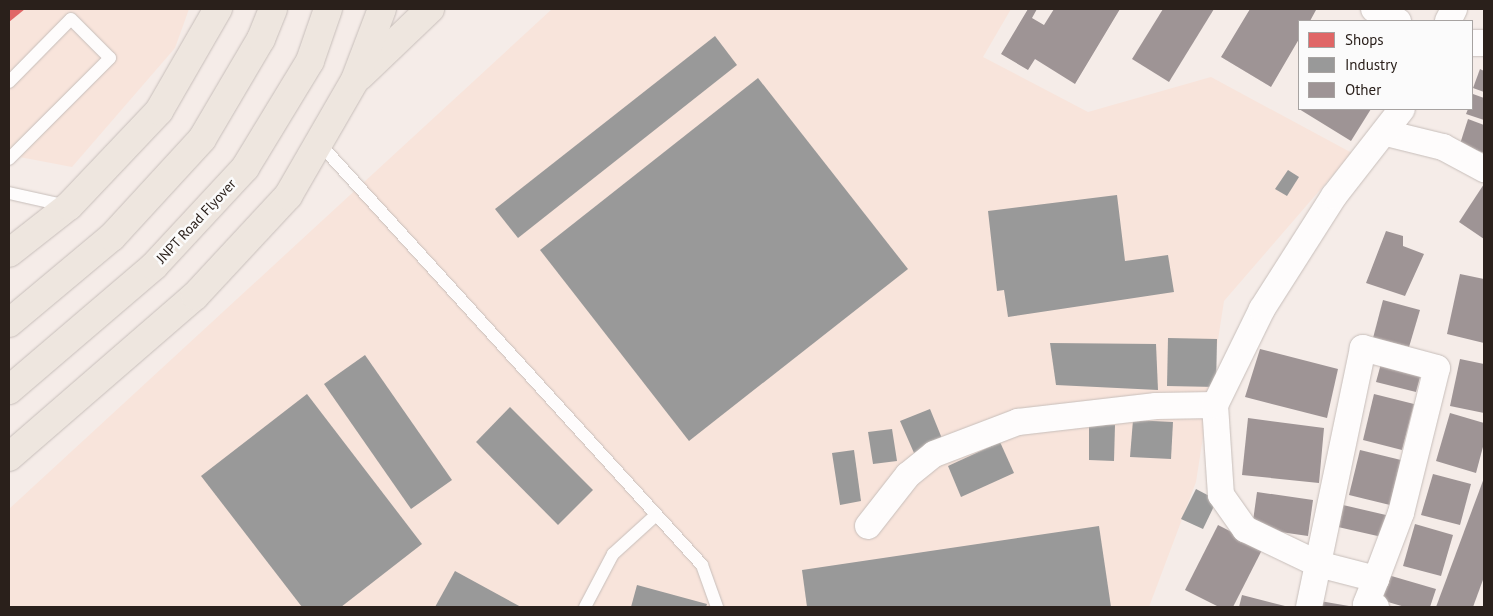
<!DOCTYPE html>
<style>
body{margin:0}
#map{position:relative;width:1493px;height:616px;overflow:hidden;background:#f5ece8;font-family:"PT Sans",sans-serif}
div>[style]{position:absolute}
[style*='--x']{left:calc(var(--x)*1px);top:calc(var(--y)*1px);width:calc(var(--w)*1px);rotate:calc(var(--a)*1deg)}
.built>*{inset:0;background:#f8e4db}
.shops>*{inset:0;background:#e06666}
.industry>*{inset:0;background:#999}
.building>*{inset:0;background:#9e9495}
.roads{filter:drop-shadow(0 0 1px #c7beba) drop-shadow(0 0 1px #c7beba)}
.lane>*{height:12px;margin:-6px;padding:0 6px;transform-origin:6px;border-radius:6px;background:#fefcfc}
.street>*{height:26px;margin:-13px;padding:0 13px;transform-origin:13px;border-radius:13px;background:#fefcfc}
.highway>*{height:28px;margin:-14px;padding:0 14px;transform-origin:14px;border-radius:14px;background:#eee6df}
span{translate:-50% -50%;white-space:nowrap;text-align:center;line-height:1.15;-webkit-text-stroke:5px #fbfbfb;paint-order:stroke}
.street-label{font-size:14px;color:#2a201b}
.frame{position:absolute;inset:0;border:10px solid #2a201b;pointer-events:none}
.legend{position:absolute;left:1298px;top:20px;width:175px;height:90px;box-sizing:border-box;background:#fbfbfb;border:1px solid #a7a3a1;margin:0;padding:6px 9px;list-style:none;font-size:15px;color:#2a201b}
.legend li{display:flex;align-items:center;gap:10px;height:25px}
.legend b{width:25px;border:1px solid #a7a3a1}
</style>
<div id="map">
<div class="built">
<div style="clip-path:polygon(9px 9px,189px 9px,175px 48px,72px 167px,9px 155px)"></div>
<div style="clip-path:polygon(552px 9px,1011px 9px,983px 57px,1088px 112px,1211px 77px,1352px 153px,1224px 301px,1196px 482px,1149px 607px,9px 607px,9px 509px)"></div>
</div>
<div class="shops">
<div style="clip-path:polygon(9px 9px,25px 9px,9px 22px)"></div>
</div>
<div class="industry">
<div style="clip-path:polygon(715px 36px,737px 65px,518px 238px,495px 209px)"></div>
<div style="clip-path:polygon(758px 78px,908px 269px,689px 441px,540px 250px)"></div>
<div style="clip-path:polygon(1288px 170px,1299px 177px,1287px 196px,1275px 189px)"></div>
<div style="clip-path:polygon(1117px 195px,1125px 261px,1168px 255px,1174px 292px,1008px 317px,1004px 290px,997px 291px,988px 211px)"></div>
<div style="clip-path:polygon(1168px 338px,1217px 339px,1216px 387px,1167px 386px)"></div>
<div style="clip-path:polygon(1050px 343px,1156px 344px,1158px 390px,1056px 385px)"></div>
<div style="clip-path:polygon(365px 355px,452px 480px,411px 509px,324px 384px)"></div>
<div style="clip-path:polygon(307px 394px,422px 544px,341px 607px,302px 607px,201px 476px)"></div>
<div style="clip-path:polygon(510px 407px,593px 490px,558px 525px,476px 442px)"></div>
<div style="clip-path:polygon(930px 409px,943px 441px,914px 453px,900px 421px)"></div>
<div style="clip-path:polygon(1133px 420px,1173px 422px,1171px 459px,1130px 457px)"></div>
<div style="clip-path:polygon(1089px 425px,1115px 425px,1114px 461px,1089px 460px)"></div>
<div style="clip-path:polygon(892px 429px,897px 461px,873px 464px,868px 432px)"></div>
<div style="clip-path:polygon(1000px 442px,1014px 473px,961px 497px,948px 466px)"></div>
<div style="clip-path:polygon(854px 450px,861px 501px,840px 505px,832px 453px)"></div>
<div style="clip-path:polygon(1196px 489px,1217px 500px,1203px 529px,1181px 519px)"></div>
<div style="clip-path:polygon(1099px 526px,1111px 607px,807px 607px,802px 570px)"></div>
<div style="clip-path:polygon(455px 571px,521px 607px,435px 607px)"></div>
<div style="clip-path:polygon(637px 585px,707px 604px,706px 607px,631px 607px)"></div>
</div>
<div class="building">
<div style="clip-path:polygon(1028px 9px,1037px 9px,1032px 18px,1044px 25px,1054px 9px,1120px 9px,1075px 84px,1035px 59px,1028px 70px,1001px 54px)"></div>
<div style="clip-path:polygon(1163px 9px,1214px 9px,1169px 82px,1132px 59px)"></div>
<div style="clip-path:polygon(1250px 9px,1316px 10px,1310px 21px,1299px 21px,1299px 39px,1271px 87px,1221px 57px)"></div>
<div style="clip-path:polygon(1480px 69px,1484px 71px,1484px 92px,1473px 88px)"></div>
<div style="clip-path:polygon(1473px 94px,1484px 98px,1484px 120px,1466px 114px,1468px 109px,1472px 109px)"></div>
<div style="clip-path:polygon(1299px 109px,1371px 109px,1351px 141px)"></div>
<div style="clip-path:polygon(1468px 119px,1484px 125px,1484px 153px,1460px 144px)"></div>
<div style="clip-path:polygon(1484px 184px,1484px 239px,1459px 222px)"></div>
<div style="clip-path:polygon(1386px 231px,1403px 236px,1403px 246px,1424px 254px,1405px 296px,1366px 283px)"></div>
<div style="clip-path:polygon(1460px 274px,1484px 279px,1484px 343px,1447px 334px)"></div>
<div style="clip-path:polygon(1383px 300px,1420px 310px,1409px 347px,1373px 338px)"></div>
<div style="clip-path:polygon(1260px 349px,1338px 369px,1327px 418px,1245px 397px)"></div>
<div style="clip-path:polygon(1460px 359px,1484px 364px,1484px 413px,1450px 406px)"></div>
<div style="clip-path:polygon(1382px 360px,1422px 370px,1416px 392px,1376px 382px)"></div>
<div style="clip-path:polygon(1374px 394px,1414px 404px,1402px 450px,1363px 440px)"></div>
<div style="clip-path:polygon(1450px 413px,1484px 423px,1484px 443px,1476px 473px,1436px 461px)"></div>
<div style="clip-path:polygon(1248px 418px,1324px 428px,1319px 483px,1242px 475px)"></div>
<div style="clip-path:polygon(1360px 450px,1401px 460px,1390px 505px,1349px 495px)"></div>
<div style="clip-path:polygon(1433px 474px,1471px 484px,1460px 525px,1421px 515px)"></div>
<div style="clip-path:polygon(1484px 478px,1484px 577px,1473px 607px,1436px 607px)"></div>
<div style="clip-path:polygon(1257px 492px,1313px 500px,1308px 536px,1252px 528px)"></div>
<div style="clip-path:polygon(1343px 505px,1386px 515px,1382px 537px,1338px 527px)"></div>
<div style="clip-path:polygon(1415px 524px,1453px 535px,1441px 576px,1403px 566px)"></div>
<div style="clip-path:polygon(1218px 525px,1263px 548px,1233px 607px,1219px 607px,1185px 590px)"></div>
<div style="clip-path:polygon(1388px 575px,1436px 589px,1430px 607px,1405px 607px,1381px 600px)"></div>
<div style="clip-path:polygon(1242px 595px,1289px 607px,1239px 607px)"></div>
<div style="clip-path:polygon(1314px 600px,1349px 606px,1349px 607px,1312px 607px)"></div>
</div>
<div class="roads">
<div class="lane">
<div style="--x:9;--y:82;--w:88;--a:-45.5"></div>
<div style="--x:71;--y:19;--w:55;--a:45"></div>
<div style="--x:110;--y:58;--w:143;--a:135"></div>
<div style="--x:319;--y:143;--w:570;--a:47.77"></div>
<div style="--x:702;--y:565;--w:45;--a:70.3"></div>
<div style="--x:9;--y:193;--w:59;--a:12.6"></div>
<div style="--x:585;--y:607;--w:60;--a:-62.2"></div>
<div style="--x:613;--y:554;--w:58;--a:-42.2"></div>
</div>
<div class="street">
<div style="--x:1374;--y:9;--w:27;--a:27"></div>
<div style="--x:1448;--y:21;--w:13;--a:-63"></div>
<div style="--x:1472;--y:43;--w:12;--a:0"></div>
<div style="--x:1386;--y:133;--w:59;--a:13.8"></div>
<div style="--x:1443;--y:147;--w:47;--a:28.2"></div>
<div style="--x:1215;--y:405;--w:90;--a:86.2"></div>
<div style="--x:1221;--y:495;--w:42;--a:54.8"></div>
<div style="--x:1245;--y:529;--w:81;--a:25.6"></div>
<div style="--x:1318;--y:564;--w:60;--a:14.5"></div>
<div style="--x:1376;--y:579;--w:71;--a:-69.3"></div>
<div style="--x:1401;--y:513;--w:149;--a:-76.1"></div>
<div style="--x:1437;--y:368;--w:77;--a:-164.9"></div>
<div style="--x:1363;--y:348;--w:221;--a:101.8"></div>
<div style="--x:1318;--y:564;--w:44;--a:101.8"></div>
<div style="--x:868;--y:526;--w:65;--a:-51.9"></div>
<div style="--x:908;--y:475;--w:33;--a:-39"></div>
<div style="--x:934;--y:454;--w:90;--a:-20.9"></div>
<div style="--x:1018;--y:422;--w:139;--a:-6.6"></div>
<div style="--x:1156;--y:406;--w:59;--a:-1"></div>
<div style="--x:1215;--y:405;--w:107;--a:-63.9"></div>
<div style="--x:1262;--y:309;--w:134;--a:-57.5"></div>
<div style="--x:1334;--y:196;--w:110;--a:-52"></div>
<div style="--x:1376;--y:607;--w:10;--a:-163"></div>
<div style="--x:1366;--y:604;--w:27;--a:-68"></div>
</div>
<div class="highway">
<div style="--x:360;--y:76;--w:97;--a:-43.7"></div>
<div style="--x:9;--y:253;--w:76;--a:-38.1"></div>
<div style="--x:69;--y:206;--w:131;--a:-46.5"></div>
<div style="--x:159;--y:111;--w:118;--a:-60"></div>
<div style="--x:9;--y:323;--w:134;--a:-39.9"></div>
<div style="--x:112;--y:237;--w:133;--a:-47.4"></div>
<div style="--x:202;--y:139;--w:116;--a:-59.5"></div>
<div style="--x:261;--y:39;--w:32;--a:-68"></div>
<div style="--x:9;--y:390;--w:191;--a:-40.5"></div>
<div style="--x:154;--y:266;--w:134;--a:-47.1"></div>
<div style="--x:245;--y:168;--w:125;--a:-58.7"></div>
<div style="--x:310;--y:61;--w:55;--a:-70.9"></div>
<div style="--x:9;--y:457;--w:246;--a:-40.9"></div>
<div style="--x:195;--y:296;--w:137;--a:-47.1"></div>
<div style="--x:288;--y:196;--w:134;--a:-60"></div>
<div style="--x:355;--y:80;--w:76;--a:-69.2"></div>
</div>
</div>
<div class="street-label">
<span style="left:196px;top:221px;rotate:-47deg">JNPT Road Flyover</span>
</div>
<div class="frame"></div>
<ul class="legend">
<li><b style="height:14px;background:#e06666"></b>Shops</li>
<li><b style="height:14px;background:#999"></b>Industry</li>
<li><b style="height:14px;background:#9e9495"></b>Other</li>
</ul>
</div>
